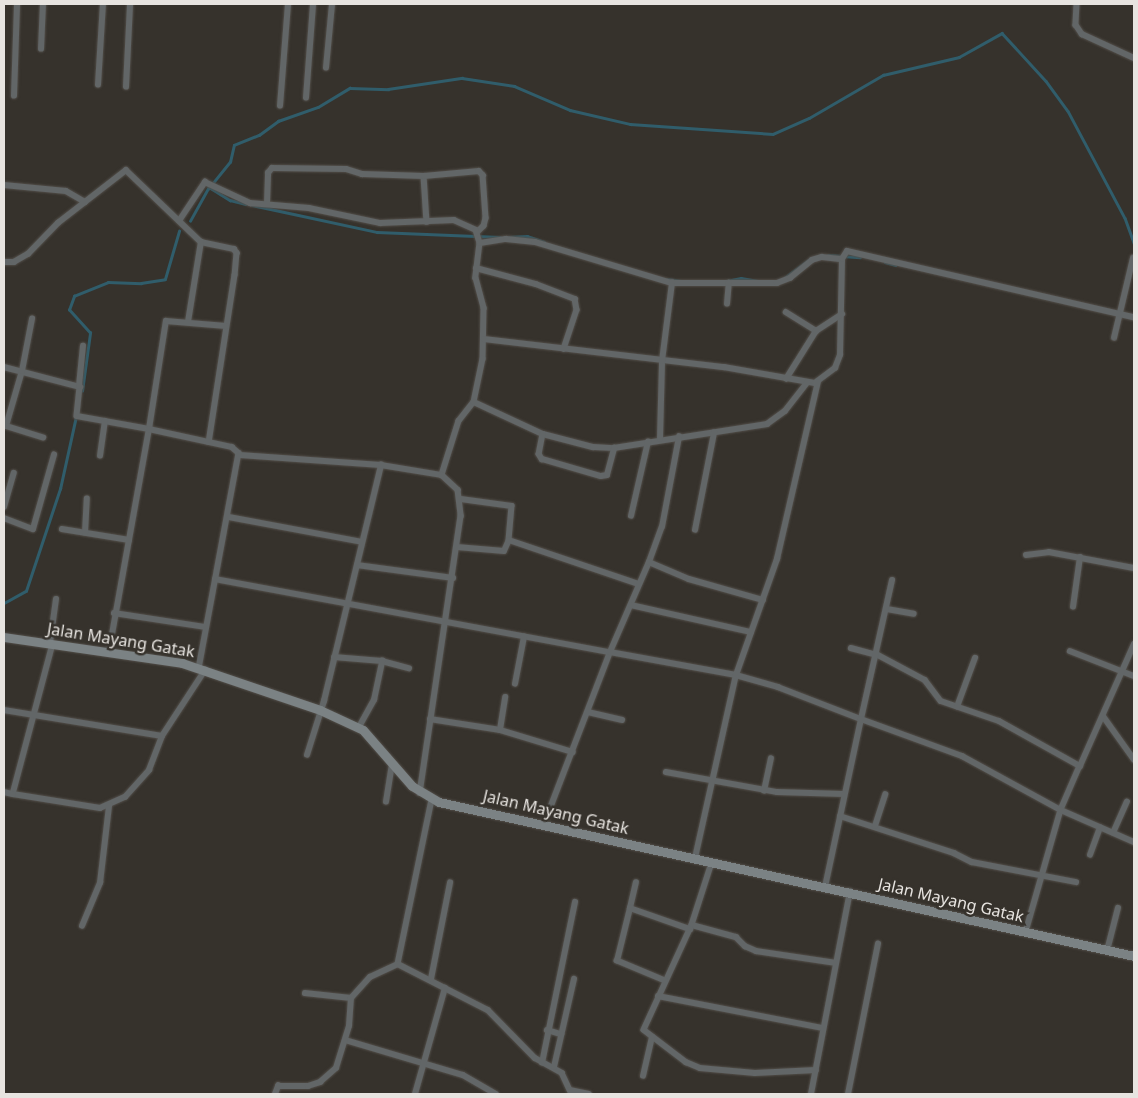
<!DOCTYPE html>
<style>
body{margin:0}
#map{position:relative;width:1138px;height:1098px;overflow:hidden;background:#36322c;font-family:"Noto Sans",sans-serif}
div>[style]{position:absolute}
[style*='--x']{left:calc(var(--x)*1px);top:calc(var(--y)*1px);width:calc(var(--w)*1px);rotate:calc(var(--a)*1deg)}
.stream>*{height:2.5px;margin:-1.25px;padding:0 1.25px;transform-origin:1.25px;border-radius:1.25px;background:#305d6b}
.roads{filter:drop-shadow(0 0 1px #524e49) drop-shadow(0 0 1px #524e49)}
.street>*{height:5.5px;margin:-2.75px;padding:0 2.75px;transform-origin:2.75px;border-radius:2.75px;background:#626667}
.secondary>*{height:9px;margin:-4.5px;padding:0 4.5px;transform-origin:4.5px;border-radius:4.5px;background:#7b8284}
span{translate:-50% -50%;white-space:nowrap;text-align:center;line-height:1.15;-webkit-text-stroke:5px #36322c;paint-order:stroke}
.street-label{font-size:16px;color:#e7e4e0}
.frame{position:absolute;inset:0;border:5px solid #e7e4e0;pointer-events:none}
</style>
<div id="map">
<div class="stream">
<div style="--x:209;--y:187;--w:25;--a:32"></div>
<div style="--x:230;--y:200;--w:16;--a:14"></div>
<div style="--x:252;--y:205;--w:128;--a:12.2"></div>
<div style="--x:377;--y:232;--w:123;--a:2.3"></div>
<div style="--x:190;--y:221;--w:37;--a:-61"></div>
<div style="--x:208;--y:189;--w:35;--a:-51"></div>
<div style="--x:230;--y:162;--w:17;--a:-77"></div>
<div style="--x:234;--y:145;--w:27;--a:-22"></div>
<div style="--x:259;--y:135;--w:24;--a:-36"></div>
<div style="--x:278;--y:121;--w:42;--a:-19.3"></div>
<div style="--x:318;--y:107;--w:37;--a:-31"></div>
<div style="--x:350;--y:88;--w:38;--a:2"></div>
<div style="--x:388;--y:89;--w:75;--a:-8.5"></div>
<div style="--x:462;--y:78;--w:53;--a:8.7"></div>
<div style="--x:514;--y:86;--w:61;--a:23.2"></div>
<div style="--x:570;--y:110;--w:62;--a:13.1"></div>
<div style="--x:630;--y:124;--w:143;--a:4"></div>
<div style="--x:773;--y:134;--w:39;--a:-24"></div>
<div style="--x:809;--y:118;--w:86;--a:-30.2"></div>
<div style="--x:883;--y:75;--w:78;--a:-13.3"></div>
<div style="--x:959;--y:57;--w:49;--a:-29.2"></div>
<div style="--x:1002;--y:33;--w:65;--a:47.5"></div>
<div style="--x:1046;--y:81;--w:37;--a:54"></div>
<div style="--x:1068;--y:111;--w:121;--a:62"></div>
<div style="--x:1125;--y:218;--w:27;--a:70"></div>
<div style="--x:508;--y:237;--w:19;--a:-3"></div>
<div style="--x:527;--y:236;--w:18;--a:19"></div>
<div style="--x:828;--y:255;--w:32;--a:4"></div>
<div style="--x:885;--y:262;--w:11;--a:15"></div>
<div style="--x:667;--y:279;--w:14;--a:8"></div>
<div style="--x:783;--y:279;--w:34;--a:-37"></div>
<div style="--x:726;--y:281;--w:15;--a:-11"></div>
<div style="--x:741;--y:278;--w:17;--a:10"></div>
<div style="--x:82;--y:391;--w:59;--a:-82.1"></div>
<div style="--x:90;--y:333;--w:31;--a:-132"></div>
<div style="--x:69;--y:310;--w:15;--a:-70"></div>
<div style="--x:74;--y:296;--w:37;--a:-22"></div>
<div style="--x:108;--y:282;--w:33;--a:2"></div>
<div style="--x:141;--y:283;--w:24;--a:-9"></div>
<div style="--x:165;--y:279;--w:50;--a:-73.7"></div>
<div style="--x:4;--y:603;--w:25;--a:-29"></div>
<div style="--x:26;--y:591;--w:108;--a:-71.6"></div>
<div style="--x:60;--y:489;--w:75;--a:-77.6"></div>
</div>
<div class="roads">
<div class="street">
<div style="--x:1077;--y:4;--w:21;--a:93"></div>
<div style="--x:1076;--y:25;--w:11;--a:56"></div>
<div style="--x:1082;--y:34;--w:57;--a:24.8"></div>
<div style="--x:41;--y:49;--w:45;--a:-87.5"></div>
<div style="--x:326;--y:68;--w:64;--a:-84.6"></div>
<div style="--x:98;--y:85;--w:81;--a:-86.5"></div>
<div style="--x:126;--y:87;--w:83;--a:-87.2"></div>
<div style="--x:14;--y:96;--w:92;--a:-88.1"></div>
<div style="--x:306;--y:98;--w:94;--a:-85.7"></div>
<div style="--x:280;--y:106;--w:102;--a:-85.5"></div>
<div style="--x:424;--y:176;--w:46;--a:86.3"></div>
<div style="--x:4;--y:185;--w:62;--a:5.5"></div>
<div style="--x:66;--y:191;--w:22;--a:30"></div>
<div style="--x:267;--y:204;--w:31;--a:-88"></div>
<div style="--x:268;--y:173;--w:6;--a:-51"></div>
<div style="--x:272;--y:168;--w:74;--a:0.8"></div>
<div style="--x:346;--y:169;--w:17;--a:17"></div>
<div style="--x:362;--y:174;--w:62;--a:1.8"></div>
<div style="--x:424;--y:176;--w:55;--a:-5.2"></div>
<div style="--x:479;--y:171;--w:6;--a:45"></div>
<div style="--x:483;--y:175;--w:43;--a:86"></div>
<div style="--x:486;--y:218;--w:8;--a:104"></div>
<div style="--x:484;--y:226;--w:8;--a:135"></div>
<div style="--x:179;--y:221;--w:47;--a:-56.3"></div>
<div style="--x:205;--y:182;--w:50;--a:25"></div>
<div style="--x:250;--y:203;--w:59;--a:4.8"></div>
<div style="--x:309;--y:208;--w:73;--a:11.9"></div>
<div style="--x:380;--y:223;--w:74;--a:-2.3"></div>
<div style="--x:454;--y:220;--w:24;--a:24"></div>
<div style="--x:476;--y:230;--w:14;--a:73"></div>
<div style="--x:480;--y:243;--w:35;--a:97"></div>
<div style="--x:476;--y:278;--w:31;--a:75"></div>
<div style="--x:484;--y:308;--w:51;--a:91.1"></div>
<div style="--x:483;--y:359;--w:44;--a:101.8"></div>
<div style="--x:474;--y:402;--w:24;--a:128"></div>
<div style="--x:459;--y:421;--w:57;--a:107.5"></div>
<div style="--x:480;--y:243;--w:26;--a:-9"></div>
<div style="--x:506;--y:239;--w:29;--a:6"></div>
<div style="--x:535;--y:242;--w:143;--a:16.7"></div>
<div style="--x:672;--y:283;--w:105;--a:0"></div>
<div style="--x:777;--y:283;--w:14;--a:-21"></div>
<div style="--x:790;--y:278;--w:28;--a:-39"></div>
<div style="--x:812;--y:260;--w:10;--a:-17"></div>
<div style="--x:822;--y:257;--w:20;--a:6"></div>
<div style="--x:4;--y:262;--w:10;--a:0"></div>
<div style="--x:14;--y:262;--w:16;--a:-30"></div>
<div style="--x:28;--y:254;--w:43;--a:-45.9"></div>
<div style="--x:58;--y:223;--w:86;--a:-37.9"></div>
<div style="--x:126;--y:170;--w:104;--a:43.8"></div>
<div style="--x:201;--y:242;--w:34;--a:12"></div>
<div style="--x:234;--y:249;--w:5;--a:53"></div>
<div style="--x:237;--y:253;--w:22;--a:95"></div>
<div style="--x:235;--y:275;--w:169;--a:98.8"></div>
<div style="--x:476;--y:268;--w:62;--a:14.9"></div>
<div style="--x:536;--y:284;--w:42;--a:21"></div>
<div style="--x:575;--y:299;--w:11;--a:80"></div>
<div style="--x:577;--y:310;--w:41;--a:108.4"></div>
<div style="--x:727;--y:304;--w:21;--a:-85"></div>
<div style="--x:786;--y:312;--w:36;--a:32"></div>
<div style="--x:188;--y:322;--w:81;--a:-80.8"></div>
<div style="--x:1114;--y:338;--w:82;--a:-76.6"></div>
<div style="--x:484;--y:339;--w:242;--a:6.7"></div>
<div style="--x:724;--y:367;--w:92;--a:10"></div>
<div style="--x:815;--y:383;--w:25;--a:-37"></div>
<div style="--x:835;--y:368;--w:14;--a:-69"></div>
<div style="--x:840;--y:355;--w:96;--a:-88.8"></div>
<div style="--x:842;--y:259;--w:9;--a:-58"></div>
<div style="--x:847;--y:251;--w:294;--a:13"></div>
<div style="--x:4;--y:367;--w:79;--a:14.7"></div>
<div style="--x:80;--y:387;--w:29;--a:96"></div>
<div style="--x:77;--y:416;--w:73;--a:10.2"></div>
<div style="--x:149;--y:429;--w:109;--a:-81.1"></div>
<div style="--x:166;--y:321;--w:60;--a:4.8"></div>
<div style="--x:786;--y:379;--w:57;--a:-58"></div>
<div style="--x:816;--y:331;--w:31;--a:-33"></div>
<div style="--x:79;--y:386;--w:40;--a:-84.3"></div>
<div style="--x:474;--y:402;--w:76;--a:24.9"></div>
<div style="--x:543;--y:434;--w:52;--a:14.6"></div>
<div style="--x:593;--y:447;--w:21;--a:3"></div>
<div style="--x:614;--y:448;--w:155;--a:-8.9"></div>
<div style="--x:767;--y:424;--w:22;--a:-36"></div>
<div style="--x:785;--y:411;--w:36;--a:-52"></div>
<div style="--x:4;--y:426;--w:2;--a:0"></div>
<div style="--x:6;--y:426;--w:57;--a:-73.8"></div>
<div style="--x:22;--y:371;--w:53;--a:-79.1"></div>
<div style="--x:6;--y:426;--w:39;--a:17"></div>
<div style="--x:543;--y:434;--w:20;--a:101"></div>
<div style="--x:539;--y:454;--w:6;--a:59"></div>
<div style="--x:542;--y:459;--w:61;--a:16.1"></div>
<div style="--x:601;--y:476;--w:6;--a:-9"></div>
<div style="--x:607;--y:475;--w:28;--a:-75"></div>
<div style="--x:660;--y:439;--w:78;--a:-88.5"></div>
<div style="--x:662;--y:361;--w:79;--a:-82.7"></div>
<div style="--x:240;--y:455;--w:141;--a:4.1"></div>
<div style="--x:100;--y:456;--w:35;--a:-82"></div>
<div style="--x:461;--y:499;--w:51;--a:7.8"></div>
<div style="--x:512;--y:506;--w:34;--a:95"></div>
<div style="--x:4;--y:507;--w:35;--a:-74"></div>
<div style="--x:631;--y:516;--w:76;--a:-77.1"></div>
<div style="--x:229;--y:517;--w:135;--a:10.6"></div>
<div style="--x:4;--y:518;--w:31;--a:21"></div>
<div style="--x:33;--y:529;--w:77;--a:-74.2"></div>
<div style="--x:62;--y:529;--w:68;--a:9.3"></div>
<div style="--x:695;--y:530;--w:99;--a:-78.9"></div>
<div style="--x:85;--y:533;--w:34;--a:-87"></div>
<div style="--x:457;--y:547;--w:47;--a:4.9"></div>
<div style="--x:504;--y:551;--w:12;--a:-66"></div>
<div style="--x:509;--y:540;--w:137;--a:18.7"></div>
<div style="--x:1026;--y:555;--w:23;--a:-7"></div>
<div style="--x:1049;--y:552;--w:86;--a:10.7"></div>
<div style="--x:649;--y:562;--w:37;--a:-70"></div>
<div style="--x:662;--y:527;--w:92;--a:-79.3"></div>
<div style="--x:357;--y:565;--w:97;--a:7.7"></div>
<div style="--x:215;--y:579;--w:402;--a:10.5"></div>
<div style="--x:610;--y:652;--w:98;--a:-66.6"></div>
<div style="--x:649;--y:562;--w:43;--a:23"></div>
<div style="--x:689;--y:579;--w:77;--a:15.8"></div>
<div style="--x:631;--y:605;--w:123;--a:12.7"></div>
<div style="--x:1073;--y:607;--w:50;--a:-82"></div>
<div style="--x:887;--y:609;--w:27;--a:10"></div>
<div style="--x:114;--y:613;--w:93;--a:8.7"></div>
<div style="--x:50;--y:643;--w:44;--a:-82.2"></div>
<div style="--x:53;--y:644;--w:155;--a:104.9"></div>
<div style="--x:13;--y:794;--w:88;--a:9.1"></div>
<div style="--x:100;--y:808;--w:27;--a:-24"></div>
<div style="--x:125;--y:797;--w:36;--a:-48"></div>
<div style="--x:149;--y:770;--w:36;--a:-69"></div>
<div style="--x:162;--y:736;--w:79;--a:-56.9"></div>
<div style="--x:851;--y:648;--w:28;--a:15"></div>
<div style="--x:878;--y:655;--w:53;--a:28"></div>
<div style="--x:925;--y:680;--w:26;--a:53"></div>
<div style="--x:941;--y:701;--w:61;--a:19"></div>
<div style="--x:999;--y:721;--w:93;--a:29.1"></div>
<div style="--x:1080;--y:766;--w:48;--a:113.4"></div>
<div style="--x:1061;--y:810;--w:127;--a:106"></div>
<div style="--x:109;--y:651;--w:226;--a:-79.8"></div>
<div style="--x:149;--y:429;--w:85;--a:12.2"></div>
<div style="--x:232;--y:447;--w:9;--a:41"></div>
<div style="--x:239;--y:453;--w:219;--a:100.5"></div>
<div style="--x:1070;--y:651;--w:69;--a:21.3"></div>
<div style="--x:334;--y:657;--w:48;--a:4.8"></div>
<div style="--x:382;--y:661;--w:28;--a:15"></div>
<div style="--x:515;--y:684;--w:48;--a:-79.2"></div>
<div style="--x:957;--y:707;--w:52;--a:-69.8"></div>
<div style="--x:4;--y:710;--w:160;--a:9.3"></div>
<div style="--x:588;--y:712;--w:35;--a:13"></div>
<div style="--x:1104;--y:717;--w:52;--a:54.5"></div>
<div style="--x:430;--y:719;--w:71;--a:8.9"></div>
<div style="--x:500;--y:730;--w:76;--a:16.8"></div>
<div style="--x:359;--y:727;--w:31;--a:-61"></div>
<div style="--x:374;--y:700;--w:40;--a:-78"></div>
<div style="--x:500;--y:730;--w:33;--a:-81"></div>
<div style="--x:307;--y:755;--w:57;--a:-72.5"></div>
<div style="--x:324;--y:701;--w:243;--a:-76.4"></div>
<div style="--x:381;--y:465;--w:62;--a:9.3"></div>
<div style="--x:442;--y:475;--w:22;--a:43"></div>
<div style="--x:458;--y:490;--w:26;--a:83"></div>
<div style="--x:461;--y:516;--w:280;--a:98.4"></div>
<div style="--x:1080;--y:766;--w:133;--a:-66.1"></div>
<div style="--x:666;--y:772;--w:113;--a:10.2"></div>
<div style="--x:777;--y:792;--w:67;--a:1.7"></div>
<div style="--x:764;--y:791;--w:33;--a:-78"></div>
<div style="--x:4;--y:792;--w:9;--a:13"></div>
<div style="--x:432;--y:800;--w:167;--a:101.7"></div>
<div style="--x:398;--y:964;--w:101;--a:27.1"></div>
<div style="--x:488;--y:1010;--w:67;--a:45.6"></div>
<div style="--x:535;--y:1058;--w:31;--a:29"></div>
<div style="--x:562;--y:1073;--w:19;--a:65"></div>
<div style="--x:570;--y:1090;--w:19;--a:12"></div>
<div style="--x:386;--y:802;--w:38;--a:-81"></div>
<div style="--x:840;--y:816;--w:120;--a:18"></div>
<div style="--x:954;--y:853;--w:20;--a:27"></div>
<div style="--x:972;--y:862;--w:106;--a:10.9"></div>
<div style="--x:544;--y:824;--w:184;--a:-69"></div>
<div style="--x:610;--y:652;--w:128;--a:10.3"></div>
<div style="--x:736;--y:675;--w:44;--a:15.9"></div>
<div style="--x:778;--y:687;--w:89;--a:21.1"></div>
<div style="--x:861;--y:719;--w:142;--a:-77.4"></div>
<div style="--x:875;--y:826;--w:33;--a:-72"></div>
<div style="--x:1113;--y:833;--w:34;--a:-66"></div>
<div style="--x:1090;--y:855;--w:29;--a:-70"></div>
<div style="--x:695;--y:858;--w:188;--a:-77.4"></div>
<div style="--x:736;--y:675;--w:123;--a:-70.5"></div>
<div style="--x:777;--y:559;--w:182;--a:-77"></div>
<div style="--x:712;--y:863;--w:65;--a:107.9"></div>
<div style="--x:692;--y:925;--w:115;--a:114.6"></div>
<div style="--x:644;--y:1030;--w:53;--a:37.3"></div>
<div style="--x:686;--y:1062;--w:15;--a:23"></div>
<div style="--x:700;--y:1068;--w:55;--a:5.2"></div>
<div style="--x:755;--y:1073;--w:61;--a:-2.8"></div>
<div style="--x:825;--y:887;--w:172;--a:-77.9"></div>
<div style="--x:861;--y:719;--w:108;--a:20.1"></div>
<div style="--x:962;--y:756;--w:113;--a:28.6"></div>
<div style="--x:1061;--y:810;--w:80;--a:23.7"></div>
<div style="--x:630;--y:908;--w:26;--a:-77"></div>
<div style="--x:692;--y:925;--w:46;--a:15.3"></div>
<div style="--x:736;--y:937;--w:13;--a:45"></div>
<div style="--x:745;--y:946;--w:12;--a:24"></div>
<div style="--x:756;--y:951;--w:81;--a:8.5"></div>
<div style="--x:82;--y:926;--w:47;--a:-67.3"></div>
<div style="--x:100;--y:883;--w:78;--a:-83.3"></div>
<div style="--x:1107;--y:951;--w:44;--a:-75.7"></div>
<div style="--x:431;--y:979;--w:98;--a:-78.8"></div>
<div style="--x:665;--y:981;--w:52;--a:-157.4"></div>
<div style="--x:617;--y:961;--w:55;--a:-76.2"></div>
<div style="--x:630;--y:908;--w:64;--a:19.3"></div>
<div style="--x:305;--y:993;--w:46;--a:6.2"></div>
<div style="--x:351;--y:998;--w:28;--a:-48"></div>
<div style="--x:370;--y:977;--w:31;--a:-25"></div>
<div style="--x:658;--y:996;--w:168;--a:11"></div>
<div style="--x:547;--y:1030;--w:15;--a:16"></div>
<div style="--x:345;--y:1040;--w:123;--a:16.5"></div>
<div style="--x:463;--y:1075;--w:38;--a:30"></div>
<div style="--x:542;--y:1063;--w:164;--a:-78.4"></div>
<div style="--x:554;--y:1067;--w:90;--a:-77.2"></div>
<div style="--x:643;--y:1076;--w:40;--a:-77"></div>
<div style="--x:275;--y:1094;--w:9;--a:-69"></div>
<div style="--x:278;--y:1086;--w:30;--a:0"></div>
<div style="--x:308;--y:1086;--w:13;--a:-18"></div>
<div style="--x:320;--y:1082;--w:21;--a:-41"></div>
<div style="--x:336;--y:1068;--w:44;--a:-72.8"></div>
<div style="--x:349;--y:1026;--w:28;--a:-86"></div>
<div style="--x:415;--y:1094;--w:110;--a:-74.2"></div>
<div style="--x:811;--y:1094;--w:206;--a:-79.1"></div>
<div style="--x:848;--y:1094;--w:153;--a:-78.7"></div>
</div>
<div class="secondary">
<div style="--x:4;--y:637;--w:180;--a:8.3"></div>
<div style="--x:182;--y:663;--w:146;--a:18.8"></div>
<div style="--x:320;--y:710;--w:47;--a:24.9"></div>
<div style="--x:363;--y:730;--w:74;--a:48.8"></div>
<div style="--x:412;--y:786;--w:31;--a:31"></div>
<div style="--x:439;--y:802;--w:712;--a:12.49"></div>
</div>
</div>
<div class="street-label">
<span style="left:121px;top:640px;rotate:9deg">Jalan Mayang Gatak</span>
<span style="left:556px;top:812px;rotate:13deg">Jalan Mayang Gatak</span>
<span style="left:951px;top:900px;rotate:13deg">Jalan Mayang Gatak</span>
</div>
<div class="frame"></div>
</div>
